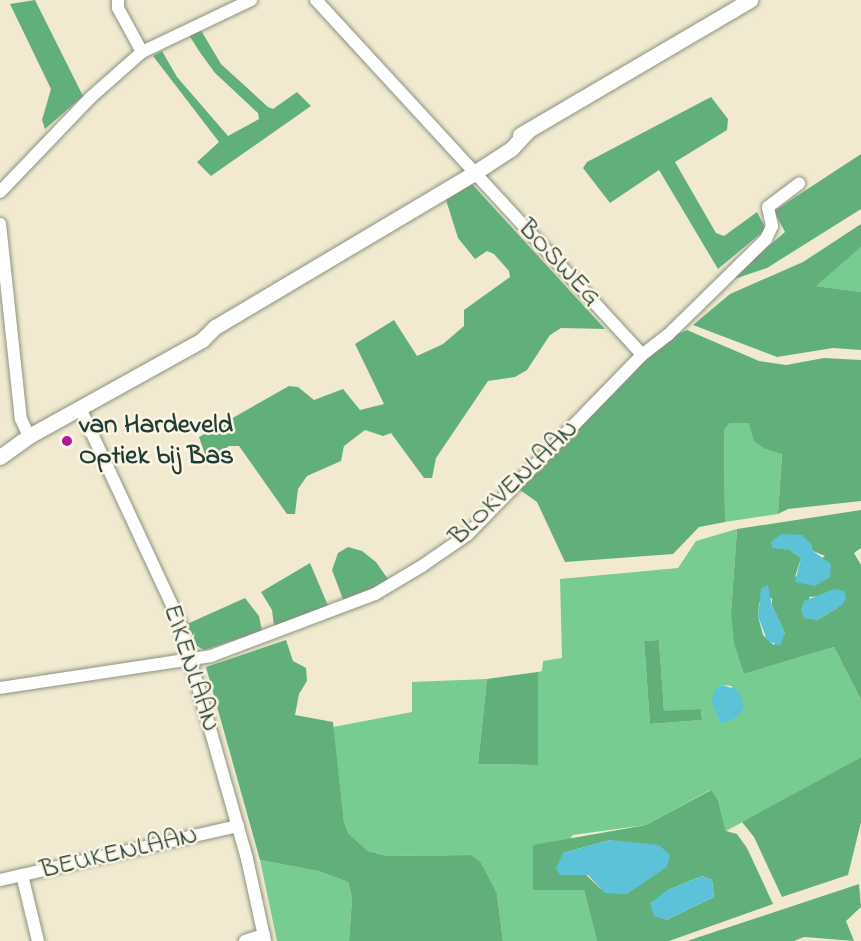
<!DOCTYPE html>
<style>
body{margin:0}
#map{position:relative;width:861px;height:941px;overflow:hidden;background:#f2ead0;font-family:"Indie Flower",sans-serif}
div>[style]{position:absolute}
[style*='--x']{left:calc(var(--x)*1px);top:calc(var(--y)*1px);width:calc(var(--w)*1px);rotate:calc(var(--a)*1deg)}
.green>*{inset:0;background:#77cd91}
.forest>*{inset:0;background:#61b07b}
.water>*{inset:0;background:#5bc2d8}
.roads{filter:drop-shadow(0 0 2px #889482) drop-shadow(0 0 2px #889482)}
.minor>*{height:12px;margin:-6px;padding:0 6px;transform-origin:6px;border-radius:6px;background:#fff}
.major>*{height:15px;margin:-7.5px;padding:0 7.5px;transform-origin:7.5px;border-radius:7.5px;background:#fff}
.dots>*{width:16px;height:16px;translate:-50% -50%;box-sizing:border-box;border:3px solid #fcf5e5;border-radius:50%}
span{translate:-50% -50%;white-space:nowrap;text-align:center;line-height:1.15;-webkit-text-stroke:5px #fcf5e5;paint-order:stroke}
.street-label{font-size:27px;color:#1f3d34}
.poi-label{font-size:27px;color:#1f3d34;font-weight:700}
.left{translate:0 -50%;text-align:left}
</style>
<div id="map">
<div class="green">
<div style="clip-path:polygon(861px 247px,861px 292px,815px 286px,820px 280px)"></div>
<div style="clip-path:polygon(739px 421px,749px 423px,765px 449px,782px 453px,778px 514px,725px 522px,724px 430px,730px 423px)"></div>
<div style="clip-path:polygon(evenodd,737px 529px,731px 612px,744px 674px,834px 647px,861px 700px,861px 757px,726px 831px,718px 800px,710px 790px,646px 825px,573px 835px,533px 889px,584px 890px,597px 941px,503px 941px,497px 894px,471px 855px,387px 856px,368px 851px,349px 834px,344px 822px,333px 727px,412px 712px,412px 682px,487px 679px,478px 764px,538px 765px,538px 672px,542px 671px,543px 661px,562px 658px,560px 579px,678px 568px,696px 541px,737px 529px,659px 640px,664px 712px,701px 709px,702px 720px,650px 724px,644px 641px,659px 640px,737px 529px,722px 685px,732px 686px,719px 721px,716px 688px,722px 685px)"></div>
<div style="clip-path:polygon(260px 860px,318px 871px,348px 882px,352px 898px,349px 941px,277px 941px)"></div>
</div>
<div class="forest">
<div style="clip-path:polygon(35px 0,83px 96px,45px 129px,42px 120px,51px 89px,10px 4px)"></div>
<div style="clip-path:polygon(199px 27px,221px 64px,268px 107px,273px 109px,297px 92px,311px 106px,211px 176px,197px 162px,219px 142px,153px 56px,162px 51px,177px 77px,228px 136px,259px 119px,258px 113px,215px 73px,199px 51px,189px 35px)"></div>
<div style="clip-path:polygon(711px 97px,728px 119px,727px 130px,675px 162px,716px 233px,724px 236px,757px 212px,766px 229px,718px 269px,659px 170px,610px 203px,583px 168px,587px 162px)"></div>
<div style="clip-path:polygon(861px 154px,861px 209px,767px 268px,728px 281px,785px 232px,774px 211px)"></div>
<div style="clip-path:polygon(472px 184px,605px 329px,561px 328px,550px 335px,527px 370px,515px 377px,488px 381px,436px 458px,432px 478px,424px 478px,391px 433px,383px 436px,365px 430px,344px 446px,341px 461px,307px 476px,298px 489px,295px 514px,287px 514px,239px 446px,229px 446px,211px 459px,206px 457px,199px 437px,289px 386px,298px 387px,314px 400px,343px 389px,360px 410px,384px 404px,355px 344px,394px 320px,417px 356px,443px 344px,464px 326px,464px 310px,510px 277px,509px 271px,494px 254px,487px 251px,475px 259px,458px 238px,446px 200px)"></div>
<div style="clip-path:polygon(861px 224px,861px 247px,816px 286px,861px 292px,861px 350px,833px 348px,777px 357px,693px 325px,730px 294px,803px 262px)"></div>
<div style="clip-path:polygon(687px 330px,759px 361px,786px 365px,824px 358px,861px 360px,861px 501px,788px 509px,778px 514px,782px 454px,765px 449px,754px 441px,749px 423px,730px 423px,724px 430px,725px 522px,699px 527px,673px 554px,565px 562px,537px 502px,520px 490px,666px 339px)"></div>
<div style="clip-path:polygon(evenodd,861px 510px,861px 548px,854px 553px,861px 565px,861px 700px,834px 647px,744px 674px,734px 643px,731px 612px,737px 529px,861px 510px,810px 543px,813px 551px,825px 556px,795px 577px,801px 558px,790px 550px,810px 543px,861px 510px,820px 596px,837px 608px,817px 620px,809px 597px,820px 596px,861px 510px,772px 598px,772px 606px,785px 633px,774px 645px,763px 635px,758px 616px,759px 603px,772px 598px)"></div>
<div style="clip-path:polygon(348px 547px,362px 551px,376px 562px,390px 582px,344px 602px,332px 570px,338px 553px)"></div>
<div style="clip-path:polygon(310px 563px,329px 608px,274px 626px,272px 610px,261px 592px)"></div>
<div style="clip-path:polygon(245px 598px,259px 616px,262px 631px,204px 650px,197px 646px,187px 624px)"></div>
<div style="clip-path:polygon(286px 640px,293px 661px,306px 668px,307px 681px,299px 694px,295px 715px,333px 722px,344px 822px,349px 834px,368px 851px,387px 856px,471px 855px,481px 863px,497px 894px,503px 941px,349px 941px,352px 898px,348px 882px,318px 871px,260px 860px,206px 667px)"></div>
<div style="clip-path:polygon(659px 640px,664px 711px,701px 709px,702px 720px,650px 724px,644px 641px)"></div>
<div style="clip-path:polygon(538px 672px,538px 765px,478px 764px,487px 679px)"></div>
<div style="clip-path:polygon(861px 757px,861px 822px,848px 875px,782px 897px,754px 837px,742px 822px)"></div>
<div style="clip-path:polygon(evenodd,711px 790px,718px 800px,726px 831px,737px 834px,747px 848px,773px 904px,669px 941px,597px 941px,584px 890px,533px 890px,533px 845px,646px 825px,711px 790px,610px 840px,601px 889px,563px 853px,610px 840px,711px 790px,702px 876px,712px 880px,714px 897px,666px 920px,668px 890px,702px 876px)"></div>
<div style="clip-path:polygon(859px 884px,861px 907px,846px 921px,854px 941px,804px 937px,794px 941px,687px 941px)"></div>
</div>
<div class="water">
<div style="clip-path:polygon(781px 534px,802px 535px,810px 543px,813px 551px,831px 564px,830px 577px,815px 586px,795px 582px,801px 558px,790px 550px,772px 548px,771px 542px)"></div>
<div style="clip-path:polygon(768px 585px,772px 606px,785px 633px,780px 646px,767px 640px,758px 616px,761px 589px)"></div>
<div style="clip-path:polygon(834px 589px,844px 591px,846px 598px,842px 605px,817px 620px,804px 618px,801px 610px,804px 601px)"></div>
<div style="clip-path:polygon(722px 685px,738px 690px,744px 706px,739px 716px,721px 724px,711px 700px,716px 688px)"></div>
<div style="clip-path:polygon(610px 840px,659px 845px,670px 855px,667px 867px,627px 894px,618px 894px,605px 893px,588px 875px,560px 875px,556px 869px,563px 853px)"></div>
<div style="clip-path:polygon(702px 876px,712px 880px,714px 897px,666px 920px,654px 916px,650px 903px,668px 890px)"></div>
</div>
<div class="roads">
<div class="minor">
<div style="--x:118;--y:0;--w:8;--a:90"></div>
<div style="--x:118;--y:8;--w:50;--a:61.4"></div>
<div style="--x:316;--y:0;--w:482;--a:47.4"></div>
<div style="--x:0;--y:192;--w:130;--a:-46.2"></div>
<div style="--x:90;--y:98;--w:69;--a:-41.5"></div>
<div style="--x:142;--y:52;--w:121;--a:-25.5"></div>
<div style="--x:0;--y:224;--w:196;--a:83.9"></div>
<div style="--x:21;--y:419;--w:19;--a:65"></div>
<div style="--x:80;--y:408;--w:234;--a:65"></div>
<div style="--x:179;--y:620;--w:248;--a:74.1"></div>
<div style="--x:247;--y:859;--w:84;--a:77.6"></div>
<div style="--x:0;--y:688;--w:213;--a:-8.6"></div>
<div style="--x:211;--y:656;--w:175;--a:-20.7"></div>
<div style="--x:375;--y:594;--w:55;--a:-30.8"></div>
<div style="--x:422;--y:566;--w:55;--a:-34.6"></div>
<div style="--x:467;--y:535;--w:251;--a:-45.8"></div>
<div style="--x:642;--y:355;--w:33;--a:-38"></div>
<div style="--x:668;--y:335;--w:137;--a:-44.4"></div>
<div style="--x:766;--y:239;--w:14;--a:-65"></div>
<div style="--x:772;--y:226;--w:19;--a:-102"></div>
<div style="--x:768;--y:207;--w:39;--a:-37"></div>
<div style="--x:22;--y:875;--w:68;--a:76.4"></div>
<div style="--x:0;--y:880;--w:244;--a:-12.8"></div>
<div style="--x:245;--y:941;--w:20;--a:-18"></div>
</div>
<div class="major">
<div style="--x:520;--y:135;--w:267;--a:-30.4"></div>
<div style="--x:0;--y:457;--w:36;--a:-36"></div>
<div style="--x:29;--y:436;--w:198;--a:-29"></div>
<div style="--x:202;--y:340;--w:18;--a:-45"></div>
<div style="--x:215;--y:327;--w:301;--a:-30.7"></div>
<div style="--x:474;--y:173;--w:44;--a:-33"></div>
<div style="--x:511;--y:149;--w:26;--a:-47"></div>
</div>
</div>
<div class="dots">
<div style="left:67px;top:441px;background:#b5179e"></div>
</div>
<div class="street-label">
<span style="left:559px;top:263px;rotate:47deg">BOSWEG</span>
<span style="left:514px;top:483px;rotate:-44deg">BLOKVENLAAN</span>
<span style="left:191px;top:668px;rotate:72deg">EIKENLAAN</span>
<span style="left:119px;top:853px;rotate:-13deg">BEUKENLAAN</span>
</div>
<div class="poi-label">
<span class="left" style="left:79px;top:441px">van Hardeveld<br>Optiek bij Bas</span>
</div>
</div>
